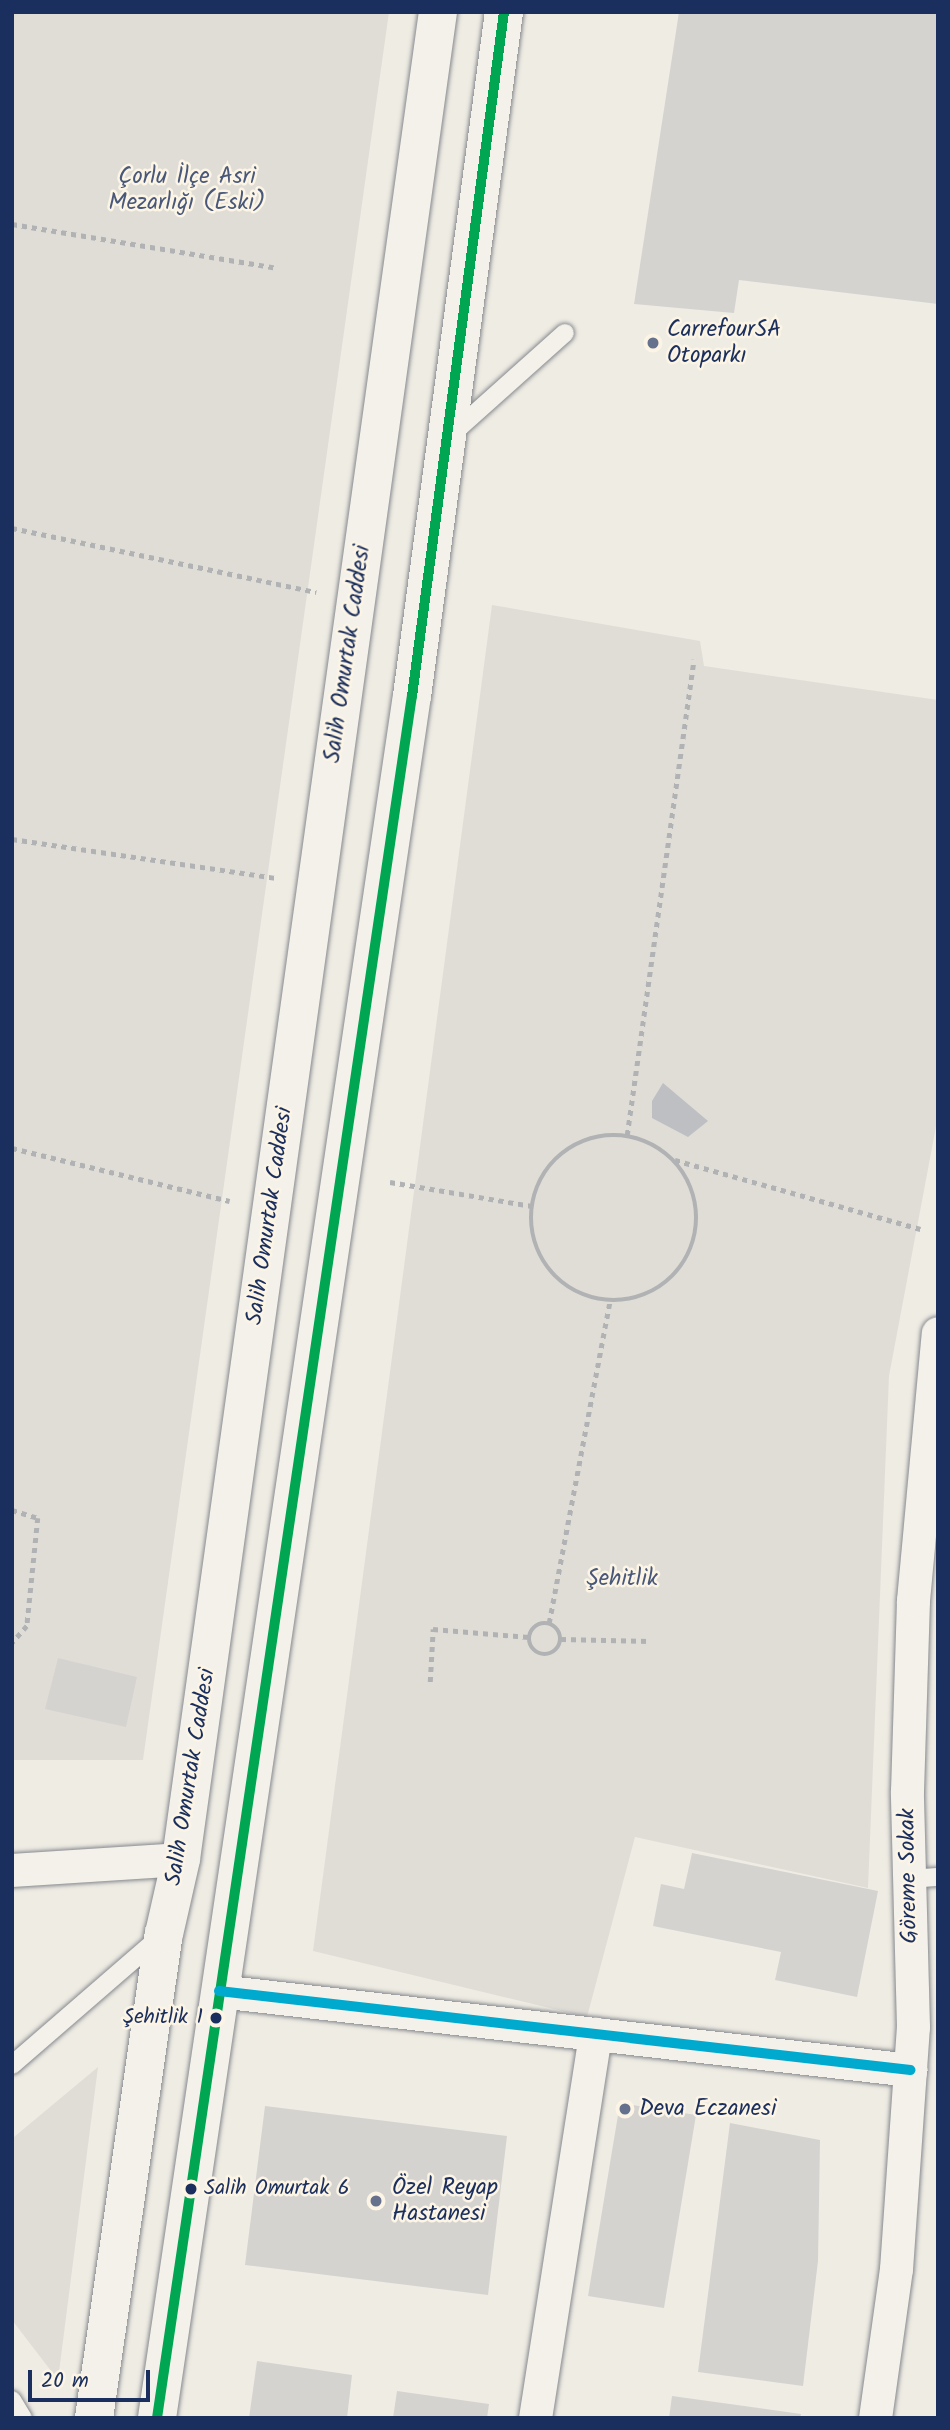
<!DOCTYPE html>
<meta charset="utf-8">
<style>
body{margin:0}
#map{position:relative;width:950px;height:2430px;overflow:hidden;background:#efece4;font-family:Kalam,sans-serif}
div>[style]{position:absolute}
[style*='--x']{left:calc(var(--x)*1px);top:calc(var(--y)*1px);width:calc(var(--w)*1px);rotate:calc(var(--a)*1deg)}
.green>*{inset:0;background:#e0ddd7}
.water>*{inset:0;background:#bebfc2}
.building>*{inset:0;background:#d5d3d0}
.path>*{height:4.5px;margin-top:-2.25px;transform-origin:0;background:repeating-linear-gradient(90deg,#b1b2b4 0 5px,transparent 0 10px)}
.path>.ring{margin:-2.25px;padding:0;box-sizing:content-box;background:none;border:4.5px solid #b1b2b4;border-radius:50%}
.roads{filter:drop-shadow(0 0 2px #86898e) drop-shadow(0 0 2px #86898e)}
.service>*{height:18px;margin:-9px;padding:0 9px;transform-origin:9px;border-radius:9px;background:#f4f1eb}
.minor>*{height:33px;margin:-16.5px;padding:0 16.5px;transform-origin:16.5px;border-radius:16.5px;background:#f4f1eb}
.primary>*{height:38px;margin:-19px;padding:0 19px;transform-origin:19px;border-radius:19px;background:#f4f1eb}
.bus-1>*{height:10px;margin:-5px;padding:0 5px;transform-origin:5px;border-radius:5px;background:#00a651}
.bus-2>*{height:10px;margin:-5px;padding:0 5px;transform-origin:5px;border-radius:5px;background:#00a9ce}
.dots>*{width:19px;height:19px;translate:-50% -50%;box-sizing:border-box;border:4px solid #fcf5e5;border-radius:50%}
span{translate:-50% -50%;white-space:nowrap;text-align:center;line-height:1.15;-webkit-text-stroke:5px #fcf5e5;paint-order:stroke}
.bus-label{font-size:21px;color:#1b2f5e}
.right{translate:-100% -50%;text-align:right}
.left{translate:0 -50%;text-align:left}
.park-label{font-size:23px;color:#49587a}
.poi-label{font-size:23px;color:#1b2f5e}
.street-label{font-size:23px;color:#1b2f5e}
.frame{position:absolute;inset:0;border:14px solid #1b2f5e;pointer-events:none}
.scale{position:absolute;left:28px;top:2370px;width:122px;height:32px;box-sizing:border-box;border:4px solid #1b2f5e;border-top:0;padding-left:9px;font-size:21px;line-height:24px;white-space:nowrap;color:#1b2f5e;-webkit-text-stroke:5px #fcf5e5;paint-order:stroke}
</style>
<div id="map">
<div class="green">
<div style="clip-path:polygon(12px 12px,389px 12px,143px 1760px,12px 1760px)"></div>
<div style="clip-path:polygon(492px 605px,700px 641px,704px 666px,938px 700px,938px 1116px,889px 1376px,868px 1888px,635px 1837px,587px 2017px,313px 1951px)"></div>
<div style="clip-path:polygon(98px 2067px,58px 2380px,12px 2320px,14px 2137px)"></div>
</div>
<div class="water">
<div style="clip-path:polygon(663px 1083px,708px 1121px,688px 1137px,652px 1118px,652px 1101px)"></div>
</div>
<div class="building">
<div style="clip-path:polygon(679px 12px,938px 12px,938px 304px,739px 280px,734px 313px,634px 304px)"></div>
<div style="clip-path:polygon(58px 1658px,137px 1677px,126px 1727px,45px 1709px)"></div>
<div style="clip-path:polygon(692px 1853px,878px 1891px,857px 1997px,775px 1980px,781px 1952px,653px 1926px,661px 1884px,684px 1889px)"></div>
<div style="clip-path:polygon(620px 2103px,696px 2115px,664px 2308px,588px 2296px)"></div>
<div style="clip-path:polygon(265px 2106px,507px 2136px,488px 2295px,245px 2265px)"></div>
<div style="clip-path:polygon(730px 2123px,820px 2140px,818px 2261px,803px 2386px,698px 2372px)"></div>
<div style="clip-path:polygon(257px 2361px,352px 2375px,347px 2418px,249px 2418px)"></div>
<div style="clip-path:polygon(397px 2391px,489px 2404px,487px 2418px,393px 2418px)"></div>
<div style="clip-path:polygon(672px 2396px,801px 2414px,800px 2418px,669px 2418px)"></div>
</div>
<div class="path">
<div style="--x:12;--y:224;--w:269;--a:9.4"></div>
<div style="--x:12;--y:528;--w:311;--a:11.9"></div>
<div style="--x:12;--y:839;--w:266;--a:8.4"></div>
<div class="ring" style="left:531px;top:1135px;width:161.5px;height:161.5px"></div>
<div style="--x:627;--y:1135;--w:480;--a:-82"></div>
<div style="--x:12;--y:1148;--w:224;--a:13.7"></div>
<div style="--x:675;--y:1160;--w:255;--a:15.7"></div>
<div style="--x:390;--y:1182;--w:144;--a:9.6"></div>
<div style="--x:12;--y:1510;--w:27;--a:17"></div>
<div style="--x:38;--y:1518;--w:109;--a:95.8"></div>
<div style="--x:27;--y:1626;--w:23;--a:131"></div>
<div class="ring" style="left:529px;top:1623px;width:27.5px;height:27.5px"></div>
<div style="--x:549;--y:1623;--w:328;--a:-79.3"></div>
<div style="--x:561;--y:1639;--w:89;--a:1.3"></div>
<div style="--x:430;--y:1682;--w:53;--a:-86.8"></div>
<div style="--x:433;--y:1629;--w:96;--a:4.8"></div>
</div>
<div class="roads">
<div class="service">
<div style="--x:453;--y:433;--w:150;--a:-41.8"></div>
<div style="--x:909;--y:1879;--w:29;--a:-4"></div>
<div style="--x:12;--y:2065;--w:197;--a:-40.9"></div>
<div style="--x:12;--y:2400;--w:21;--a:59"></div>
</div>
<div class="minor">
<div style="--x:12;--y:1870;--w:169;--a:-3.7"></div>
<div style="--x:219;--y:1991;--w:696;--a:6.52"></div>
<div style="--x:535;--y:2418;--w:389;--a:-81.1"></div>
<div style="--x:875;--y:2418;--w:150;--a:-82"></div>
<div style="--x:896;--y:2269;--w:243;--a:-86"></div>
<div style="--x:913;--y:2027;--w:236;--a:-91.5"></div>
<div style="--x:907;--y:1791;--w:191;--a:-88.2"></div>
<div style="--x:913;--y:1600;--w:268;--a:-84.7"></div>
</div>
<div class="primary">
<div style="--x:94;--y:2418;--w:489;--a:-81.8"></div>
<div style="--x:164;--y:1934;--w:77;--a:-77.2"></div>
<div style="--x:181;--y:1859;--w:1865;--a:-82.08"></div>
<div style="--x:157;--y:2418;--w:1741;--a:-81.58"></div>
<div style="--x:412;--y:696;--w:690;--a:-82.34"></div>
</div>
</div>
<div class="bus-1">
<div style="--x:157;--y:2418;--w:1741;--a:-81.58"></div>
<div style="--x:412;--y:696;--w:690;--a:-82.34"></div>
</div>
<div class="bus-2">
<div style="--x:219;--y:1991;--w:696;--a:6.52"></div>
</div>
<div class="dots">
<div style="left:653px;top:343px;background:#65718d"></div>
<div style="left:216px;top:2018px;background:#1b2f5e"></div>
<div style="left:625px;top:2109px;background:#65718d"></div>
<div style="left:191px;top:2189px;background:#1b2f5e"></div>
<div style="left:376px;top:2201px;background:#65718d"></div>
</div>
<div class="bus-label">
<span class="right" style="left:203px;top:2018px">Şehitlik 1</span>
<span class="left" style="left:204px;top:2189px">Salih Omurtak 6</span>
</div>
<div class="park-label">
<span style="left:187px;top:190px">Çorlu İlçe Asri<br>Mezarlığı (Eski)</span>
<span style="left:622px;top:1579px">Şehitlik</span>
</div>
<div class="poi-label">
<span class="left" style="left:667px;top:343px">CarrefourSA<br>Otoparkı</span>
<span class="left" style="left:639px;top:2109px">Deva Eczanesi</span>
<span class="left" style="left:392px;top:2201px">Özel Reyap<br>Hastanesi</span>
</div>
<div class="street-label">
<span style="left:348px;top:654px;rotate:-82deg">Salih Omurtak Caddesi</span>
<span style="left:270px;top:1216px;rotate:-82deg">Salih Omurtak Caddesi</span>
<span style="left:191px;top:1777px;rotate:-81deg">Salih Omurtak Caddesi</span>
<span style="left:909px;top:1876px;rotate:-91deg">Göreme Sokak</span>
</div>
<div class="frame"></div>
<div class="scale">20 m</div>
</div>
